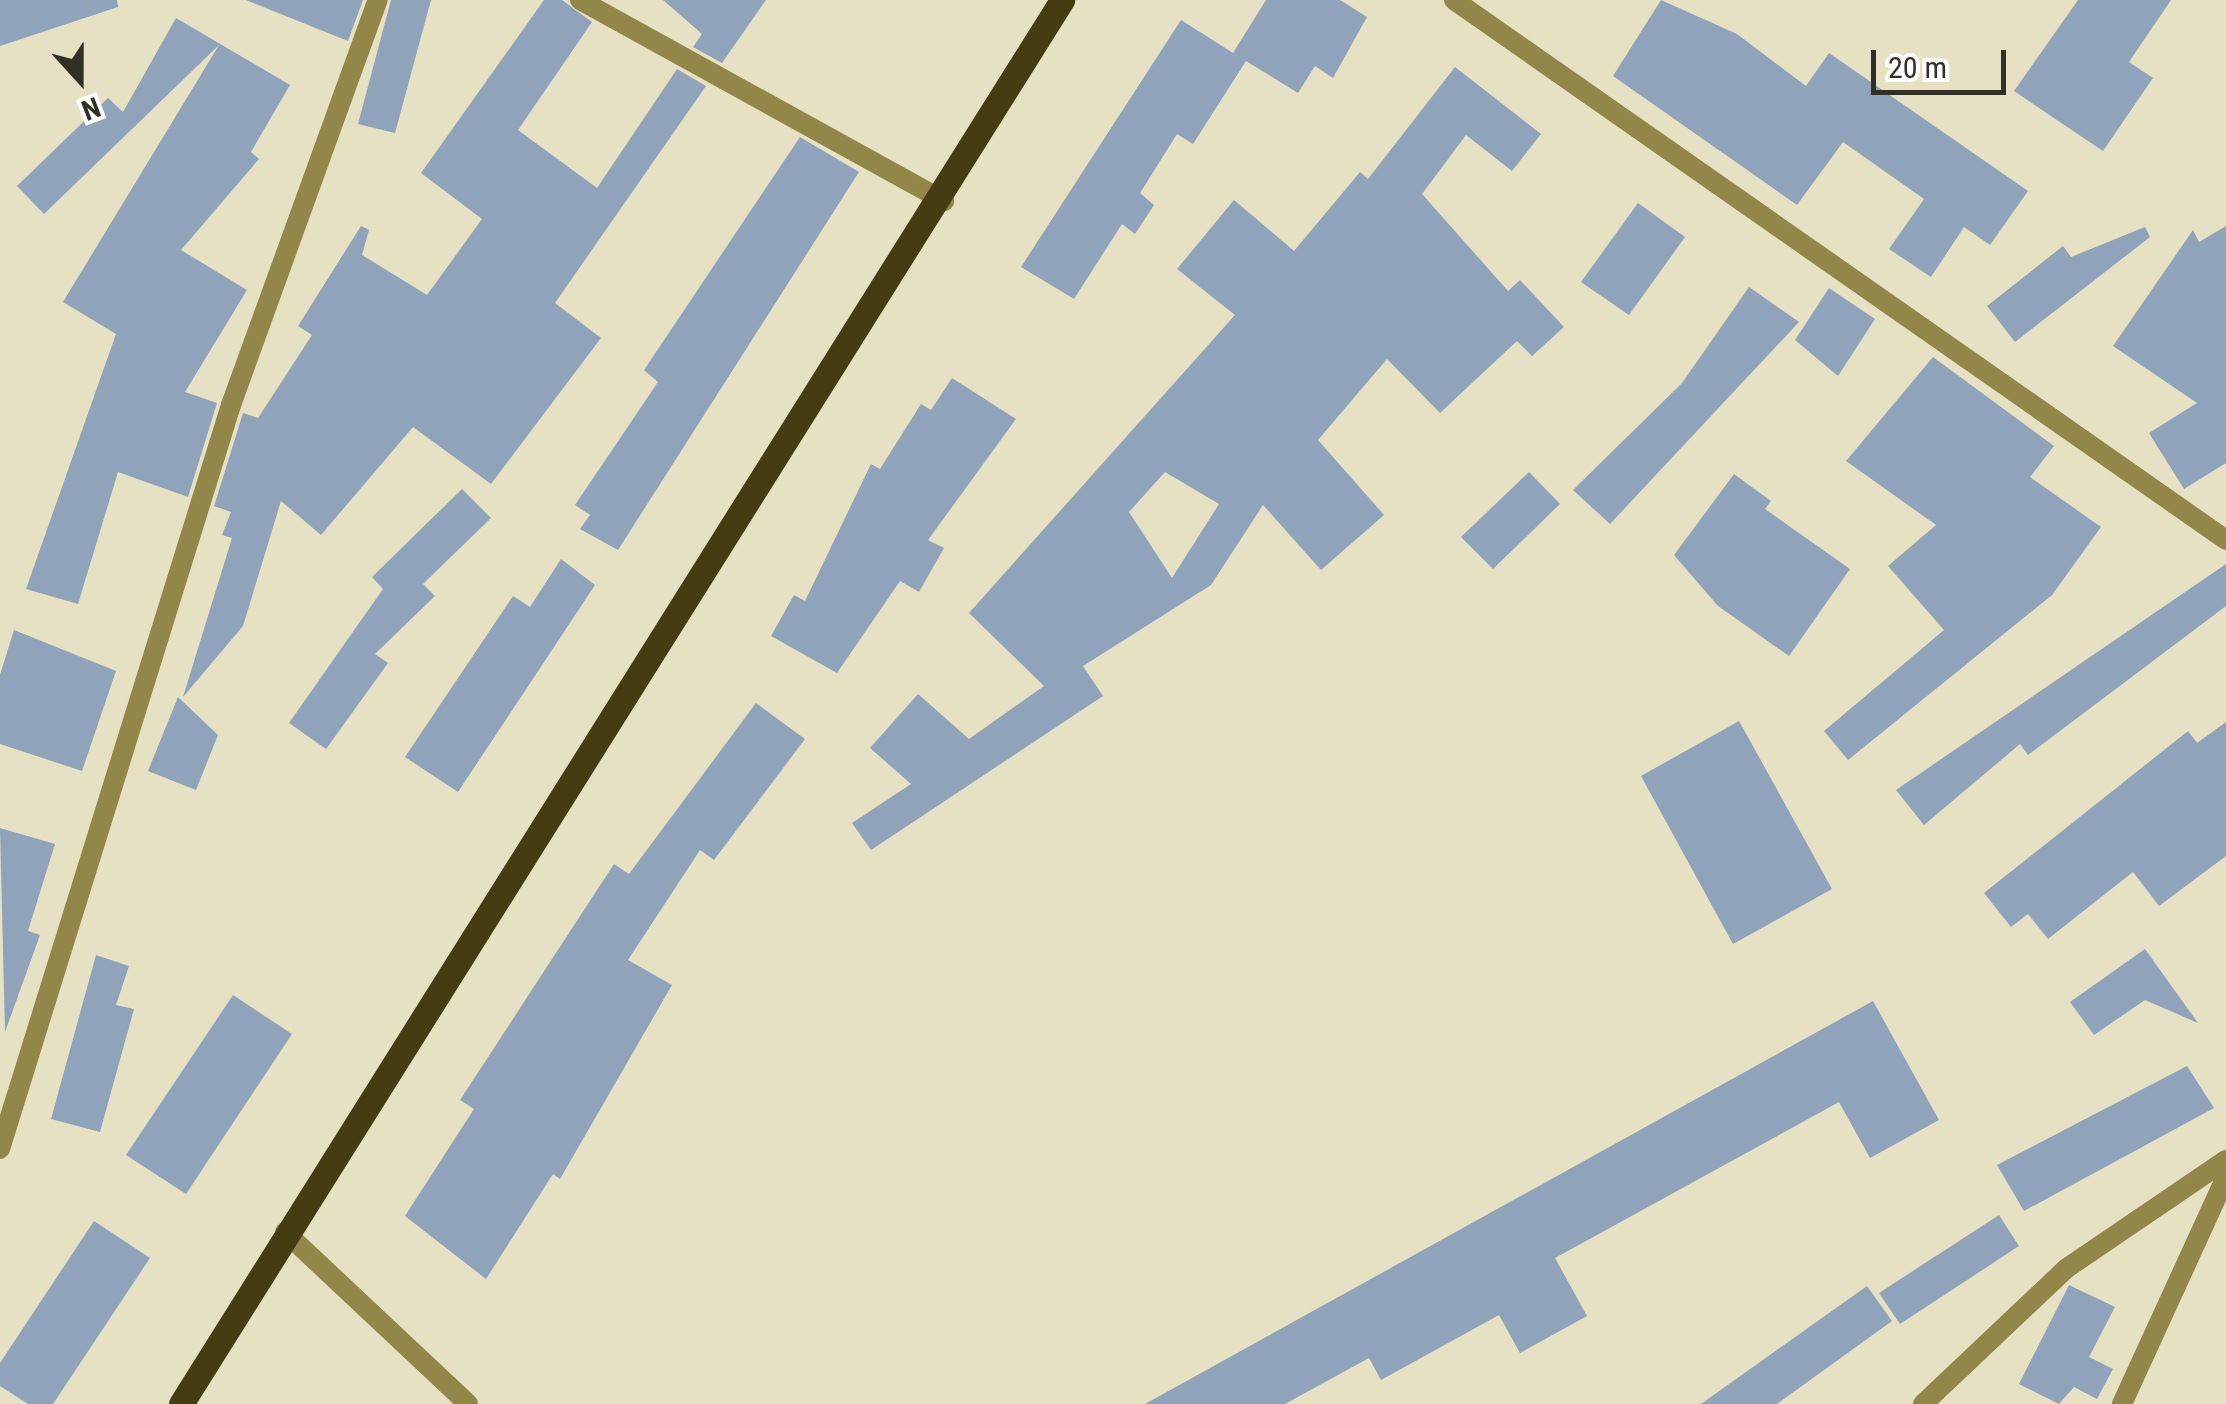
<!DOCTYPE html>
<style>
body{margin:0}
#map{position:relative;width:2226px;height:1404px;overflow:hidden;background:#e6e1c3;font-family:"Roboto Condensed",sans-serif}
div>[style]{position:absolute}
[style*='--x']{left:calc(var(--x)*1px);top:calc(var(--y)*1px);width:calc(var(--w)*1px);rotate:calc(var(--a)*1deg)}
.building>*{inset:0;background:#8fa3ba}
.street>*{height:20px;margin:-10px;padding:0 10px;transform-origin:10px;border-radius:10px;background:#928649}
.primary>*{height:25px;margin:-12.5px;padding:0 12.5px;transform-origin:12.5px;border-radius:12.5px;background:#453d11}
span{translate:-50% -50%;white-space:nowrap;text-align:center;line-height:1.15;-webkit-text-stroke:8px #fff;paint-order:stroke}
.north{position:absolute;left:30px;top:30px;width:100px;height:100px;-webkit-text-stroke:8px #fff;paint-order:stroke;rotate:159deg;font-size:28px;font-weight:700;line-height:40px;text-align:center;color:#323025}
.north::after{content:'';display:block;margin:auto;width:35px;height:45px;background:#323025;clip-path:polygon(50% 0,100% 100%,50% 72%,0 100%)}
.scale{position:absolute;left:1871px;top:50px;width:135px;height:45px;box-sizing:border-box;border:5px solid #323025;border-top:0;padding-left:12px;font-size:30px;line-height:35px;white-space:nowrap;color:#323025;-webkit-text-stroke:8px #fff;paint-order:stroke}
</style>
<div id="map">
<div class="building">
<div style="clip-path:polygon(0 0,117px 0,118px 7px,0 46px)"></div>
<div style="clip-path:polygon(246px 0,363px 0,348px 41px)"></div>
<div style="clip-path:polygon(391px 0,431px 0,395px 133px,358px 124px)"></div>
<div style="clip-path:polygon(544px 0,562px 0,592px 22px,518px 130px,597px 188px,677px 69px,706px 86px,555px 303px,601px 338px,491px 484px,413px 427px,321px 535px,281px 501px,243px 626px,183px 697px,232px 538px,222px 535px,231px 512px,214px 506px,243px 413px,258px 418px,312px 335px,298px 326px,361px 226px,369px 230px,362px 255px,427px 295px,482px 219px,421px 173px)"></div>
<div style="clip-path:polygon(663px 0,766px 0,722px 63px,693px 47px,702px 34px)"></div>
<div style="clip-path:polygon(1266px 0,1340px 0,1367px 17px,1333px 78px,1315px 66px,1298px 93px,1246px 61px,1193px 144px,1177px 134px,1140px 193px,1154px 205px,1135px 234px,1122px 224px,1074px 299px,1021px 267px,1181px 20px,1233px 53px)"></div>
<div style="clip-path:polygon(1661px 0,1737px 34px,1806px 86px,1829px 53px,2028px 191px,1990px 245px,1964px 227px,1931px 277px,1889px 249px,1924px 199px,1843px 142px,1797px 205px,1613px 76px)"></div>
<div style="clip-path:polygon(2078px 0,2171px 0,2129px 62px,2153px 78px,2103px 151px,2014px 91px)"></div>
<div style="clip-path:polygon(176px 18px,290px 85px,251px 152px,259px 159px,181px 250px,247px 290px,185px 392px,217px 403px,188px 497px,118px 472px,78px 604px,26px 589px,116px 334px,63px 302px,219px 45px,44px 214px,17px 186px,108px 98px,123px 112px)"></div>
<div style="clip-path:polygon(evenodd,1455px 67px,1541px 134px,1512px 171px,1466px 135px,1422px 194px,1508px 291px,1520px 280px,1564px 327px,1532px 356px,1517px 341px,1440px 413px,1387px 359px,1318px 440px,1384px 515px,1321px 570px,1263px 505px,1211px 585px,1083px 666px,1103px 696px,871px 850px,852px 823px,911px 784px,870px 748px,918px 694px,969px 739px,1044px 686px,969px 613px,1235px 315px,1177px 269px,1234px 200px,1294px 251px,1360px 172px,1368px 179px,1455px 67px,1165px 472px,1219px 504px,1172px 578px,1129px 512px,1165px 472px)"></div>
<div style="clip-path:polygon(800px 137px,859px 172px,618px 550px,580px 529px,590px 515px,575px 505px,658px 382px,644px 370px)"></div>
<div style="clip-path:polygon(1638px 203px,1685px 237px,1629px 315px,1581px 282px)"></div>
<div style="clip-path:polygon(2226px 226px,2226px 463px,2184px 489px,2149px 433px,2197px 403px,2113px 346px,2193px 230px,2199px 242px)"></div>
<div style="clip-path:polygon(2145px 227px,2150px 237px,2015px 342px,1987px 306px,2063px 246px,2071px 257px)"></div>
<div style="clip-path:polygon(1749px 287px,1799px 322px,1610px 524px,1573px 490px,1682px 383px)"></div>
<div style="clip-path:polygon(1829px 288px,1875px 319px,1838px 376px,1795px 340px)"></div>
<div style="clip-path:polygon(1933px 357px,2054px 446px,2030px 477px,2101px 527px,2052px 595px,1848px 760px,1824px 731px,1944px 630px,1888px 566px,1936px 525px,1846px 461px)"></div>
<div style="clip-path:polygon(952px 378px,1016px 419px,928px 540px,944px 548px,919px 592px,900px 581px,837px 673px,771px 636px,794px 595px,805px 601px,871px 464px,880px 469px,921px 404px,931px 410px)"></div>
<div style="clip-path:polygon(1529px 472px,1560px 504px,1493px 569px,1461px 537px)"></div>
<div style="clip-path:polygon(1734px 474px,1771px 501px,1765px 509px,1850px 569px,1789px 656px,1718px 606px,1674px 555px)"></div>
<div style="clip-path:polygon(462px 489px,491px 518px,423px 584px,435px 596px,375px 654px,388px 663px,326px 749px,289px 723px,383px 589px,372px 577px)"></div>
<div style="clip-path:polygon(561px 559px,595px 585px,458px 792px,405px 757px,513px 596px,530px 607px)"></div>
<div style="clip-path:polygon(2226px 564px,2226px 606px,2028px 755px,2020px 744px,1924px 825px,1896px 790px)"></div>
<div style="clip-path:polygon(14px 630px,116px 671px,82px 771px,0 744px,0 675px)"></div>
<div style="clip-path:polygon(178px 697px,218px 735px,196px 790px,148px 771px)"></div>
<div style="clip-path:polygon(756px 703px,805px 739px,714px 860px,700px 850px,628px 960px,672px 985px,560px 1179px,553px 1174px,486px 1279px,405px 1216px,474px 1109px,460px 1100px,614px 864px,629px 874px)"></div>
<div style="clip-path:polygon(1739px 721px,1832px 889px,1733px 944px,1641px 776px)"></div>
<div style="clip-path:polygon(2226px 722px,2226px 856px,2159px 906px,2133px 872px,2048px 939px,2028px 914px,2011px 927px,1984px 893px,2188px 731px,2197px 743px)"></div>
<div style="clip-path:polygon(0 828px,55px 844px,28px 931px,40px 935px,5px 1032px)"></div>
<div style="clip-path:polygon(2145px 949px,2198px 1023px,2145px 1000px,2094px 1035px,2070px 1002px)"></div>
<div style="clip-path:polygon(96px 955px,129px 966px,116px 1005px,134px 1009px,100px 1132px,51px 1119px)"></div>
<div style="clip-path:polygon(233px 995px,292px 1034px,186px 1194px,126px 1155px)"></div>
<div style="clip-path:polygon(1873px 1001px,1939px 1120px,1870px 1158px,1839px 1102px,1555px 1258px,1587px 1316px,1520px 1353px,1499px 1315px,1381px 1380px,1369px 1358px,1285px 1404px,1145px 1404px)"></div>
<div style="clip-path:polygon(2187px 1066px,2214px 1108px,2024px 1211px,1997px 1165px)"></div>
<div style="clip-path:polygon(1999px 1215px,2019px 1246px,1900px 1324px,1879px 1293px)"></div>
<div style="clip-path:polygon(94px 1221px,150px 1258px,53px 1404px,28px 1404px,0 1386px,0 1363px)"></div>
<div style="clip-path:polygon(2069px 1285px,2115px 1307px,2089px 1357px,2113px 1369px,2097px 1399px,2074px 1387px,2059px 1404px,2019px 1384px)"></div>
<div style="clip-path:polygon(1867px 1286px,1892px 1321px,1777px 1404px,1701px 1404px)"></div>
</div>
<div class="street">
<div style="--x:580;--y:0;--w:416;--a:28.9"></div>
<div style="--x:1454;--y:0;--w:942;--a:34.97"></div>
<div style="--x:0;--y:1149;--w:779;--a:-72.75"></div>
<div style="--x:231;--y:405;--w:431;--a:-70.1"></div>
<div style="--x:285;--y:1232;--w:251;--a:43.2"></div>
<div style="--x:1923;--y:1404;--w:198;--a:-43.4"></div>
<div style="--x:2067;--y:1268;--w:192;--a:-34.2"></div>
<div style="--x:2122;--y:1404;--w:250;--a:-65.4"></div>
</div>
<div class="primary">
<div style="--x:181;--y:1404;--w:1658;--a:-57.89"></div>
</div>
<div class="north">N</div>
<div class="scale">20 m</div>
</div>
